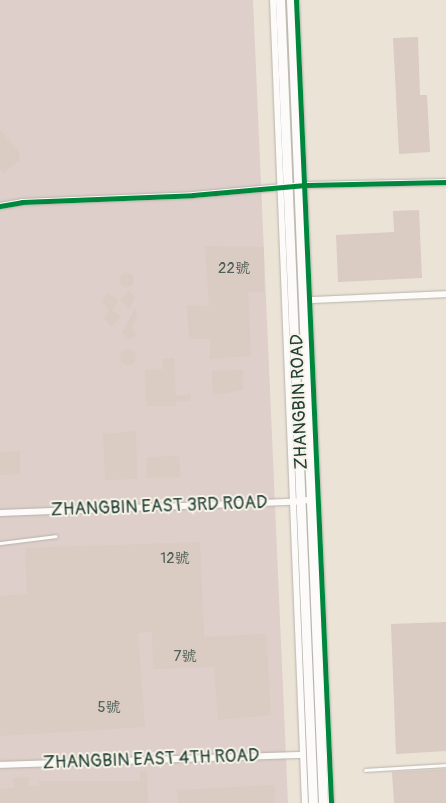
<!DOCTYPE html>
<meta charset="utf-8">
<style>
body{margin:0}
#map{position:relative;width:446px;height:803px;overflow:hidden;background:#ece3d7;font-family:Pangolin,"LXGW WenKai TC",sans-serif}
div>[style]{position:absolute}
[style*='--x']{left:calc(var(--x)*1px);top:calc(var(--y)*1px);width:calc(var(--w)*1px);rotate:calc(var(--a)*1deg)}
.industrial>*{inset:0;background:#decfca}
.building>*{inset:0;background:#dacbc3}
.round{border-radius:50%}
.roads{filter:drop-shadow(0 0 1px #b6b3aa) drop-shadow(0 0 1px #b6b3aa)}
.lane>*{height:3px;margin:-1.5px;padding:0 1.5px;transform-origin:1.5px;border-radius:1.5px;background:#fcfbf9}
.street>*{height:6px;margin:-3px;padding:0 3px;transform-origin:3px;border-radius:3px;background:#fcfbf9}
.secondary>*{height:9px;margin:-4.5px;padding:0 4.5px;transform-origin:4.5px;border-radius:4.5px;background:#fcfbf9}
.cycleway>*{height:5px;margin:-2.5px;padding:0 2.5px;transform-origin:2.5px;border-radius:2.5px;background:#00873e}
span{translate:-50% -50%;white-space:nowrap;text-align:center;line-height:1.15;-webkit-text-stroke:4px #f7f3e8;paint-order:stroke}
.number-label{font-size:15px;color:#4f6158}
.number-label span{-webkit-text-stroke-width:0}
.street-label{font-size:18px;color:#1f3d34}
</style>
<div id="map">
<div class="industrial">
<div style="clip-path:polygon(0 0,253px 0,288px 803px,0 803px)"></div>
</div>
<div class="building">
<div style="clip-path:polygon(418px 37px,420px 95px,427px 95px,430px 152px,399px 154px,393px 38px)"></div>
<div style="clip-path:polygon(0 130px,19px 152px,20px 160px,4px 173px,0 168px)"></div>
<div style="clip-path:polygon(419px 210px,422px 278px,338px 282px,336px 235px,394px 232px,393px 211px)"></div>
<div style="clip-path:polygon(205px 246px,264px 247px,264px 292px,248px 292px,251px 356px,210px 359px,210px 339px,189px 339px,187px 305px,209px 306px)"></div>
<div class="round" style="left:120px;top:273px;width:14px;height:14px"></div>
<div style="clip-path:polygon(129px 291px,135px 298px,129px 309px,120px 300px)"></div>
<div style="clip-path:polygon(108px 294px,119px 300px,112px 310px,121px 317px,111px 327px,104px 318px,109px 310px,102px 301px)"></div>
<div style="clip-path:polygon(135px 308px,137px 318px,132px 325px,136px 335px,129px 340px,122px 333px)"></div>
<div class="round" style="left:120px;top:349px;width:16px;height:16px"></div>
<div style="clip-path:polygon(174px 358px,176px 396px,191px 394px,190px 401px,176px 402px,176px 406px,146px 406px,145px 370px,163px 369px,162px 359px)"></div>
<div style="clip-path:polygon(243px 370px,243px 390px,213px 395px,212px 371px)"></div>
<div style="clip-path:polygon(136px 431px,137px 479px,105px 480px,103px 434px)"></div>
<div style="clip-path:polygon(20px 451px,20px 474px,0 475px,0 452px)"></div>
<div style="clip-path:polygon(179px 456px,180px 477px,146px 478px,147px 457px)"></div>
<div style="clip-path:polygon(200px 542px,204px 637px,266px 634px,271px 715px,218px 720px,214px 667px,153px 669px,152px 632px,138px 633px,145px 727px,0 736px,0 596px,27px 594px,25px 548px)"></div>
<div style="clip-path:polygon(446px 622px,446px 751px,396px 754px,391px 624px)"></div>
<div style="clip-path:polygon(446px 769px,446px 803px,394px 803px,392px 772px)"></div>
<div style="clip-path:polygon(140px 771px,147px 771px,148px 803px,0 803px,0 789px,14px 788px,13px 778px,29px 777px,29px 786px,39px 786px,39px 781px,140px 781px)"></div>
<div style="clip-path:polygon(275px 785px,275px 803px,178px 803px,177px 790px)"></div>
</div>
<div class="roads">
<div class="lane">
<div style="--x:0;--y:543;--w:56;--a:-7.1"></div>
<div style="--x:365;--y:770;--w:81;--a:-3.5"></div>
</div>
<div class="street">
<div style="--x:273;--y:0;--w:804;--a:87.72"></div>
<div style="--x:296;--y:0;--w:804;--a:87.5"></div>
<div style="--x:0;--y:206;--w:22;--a:-10"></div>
<div style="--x:22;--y:202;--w:171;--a:-2.3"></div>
<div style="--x:193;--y:195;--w:113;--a:-5.1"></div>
<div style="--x:306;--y:185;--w:140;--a:-1.2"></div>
<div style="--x:310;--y:300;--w:136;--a:-2.5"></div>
<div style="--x:0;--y:513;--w:293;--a:-2.2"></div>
<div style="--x:293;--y:502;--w:22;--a:-8"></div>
<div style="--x:0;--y:765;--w:303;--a:-1.9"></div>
</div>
<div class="secondary">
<div style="--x:280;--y:0;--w:804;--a:87.65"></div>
<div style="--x:291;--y:0;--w:804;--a:87.72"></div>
</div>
</div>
<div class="cycleway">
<div style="--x:296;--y:0;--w:804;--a:87.5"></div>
<div style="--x:0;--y:206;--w:22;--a:-10"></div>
<div style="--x:22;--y:202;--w:171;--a:-2.3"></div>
<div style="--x:193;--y:195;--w:113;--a:-5.1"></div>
<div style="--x:306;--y:185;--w:140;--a:-1.2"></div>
</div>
<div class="number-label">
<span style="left:234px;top:269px">22號</span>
<span style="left:175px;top:559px">12號</span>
<span style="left:185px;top:657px">7號</span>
<span style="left:109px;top:708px">5號</span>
</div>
<div class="street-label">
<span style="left:300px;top:402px;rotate:-92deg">ZHANGBIN ROAD</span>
<span style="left:159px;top:507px;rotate:-2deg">ZHANGBIN EAST 3RD ROAD</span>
<span style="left:151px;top:760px;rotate:-2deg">ZHANGBIN EAST 4TH ROAD</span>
</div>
</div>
